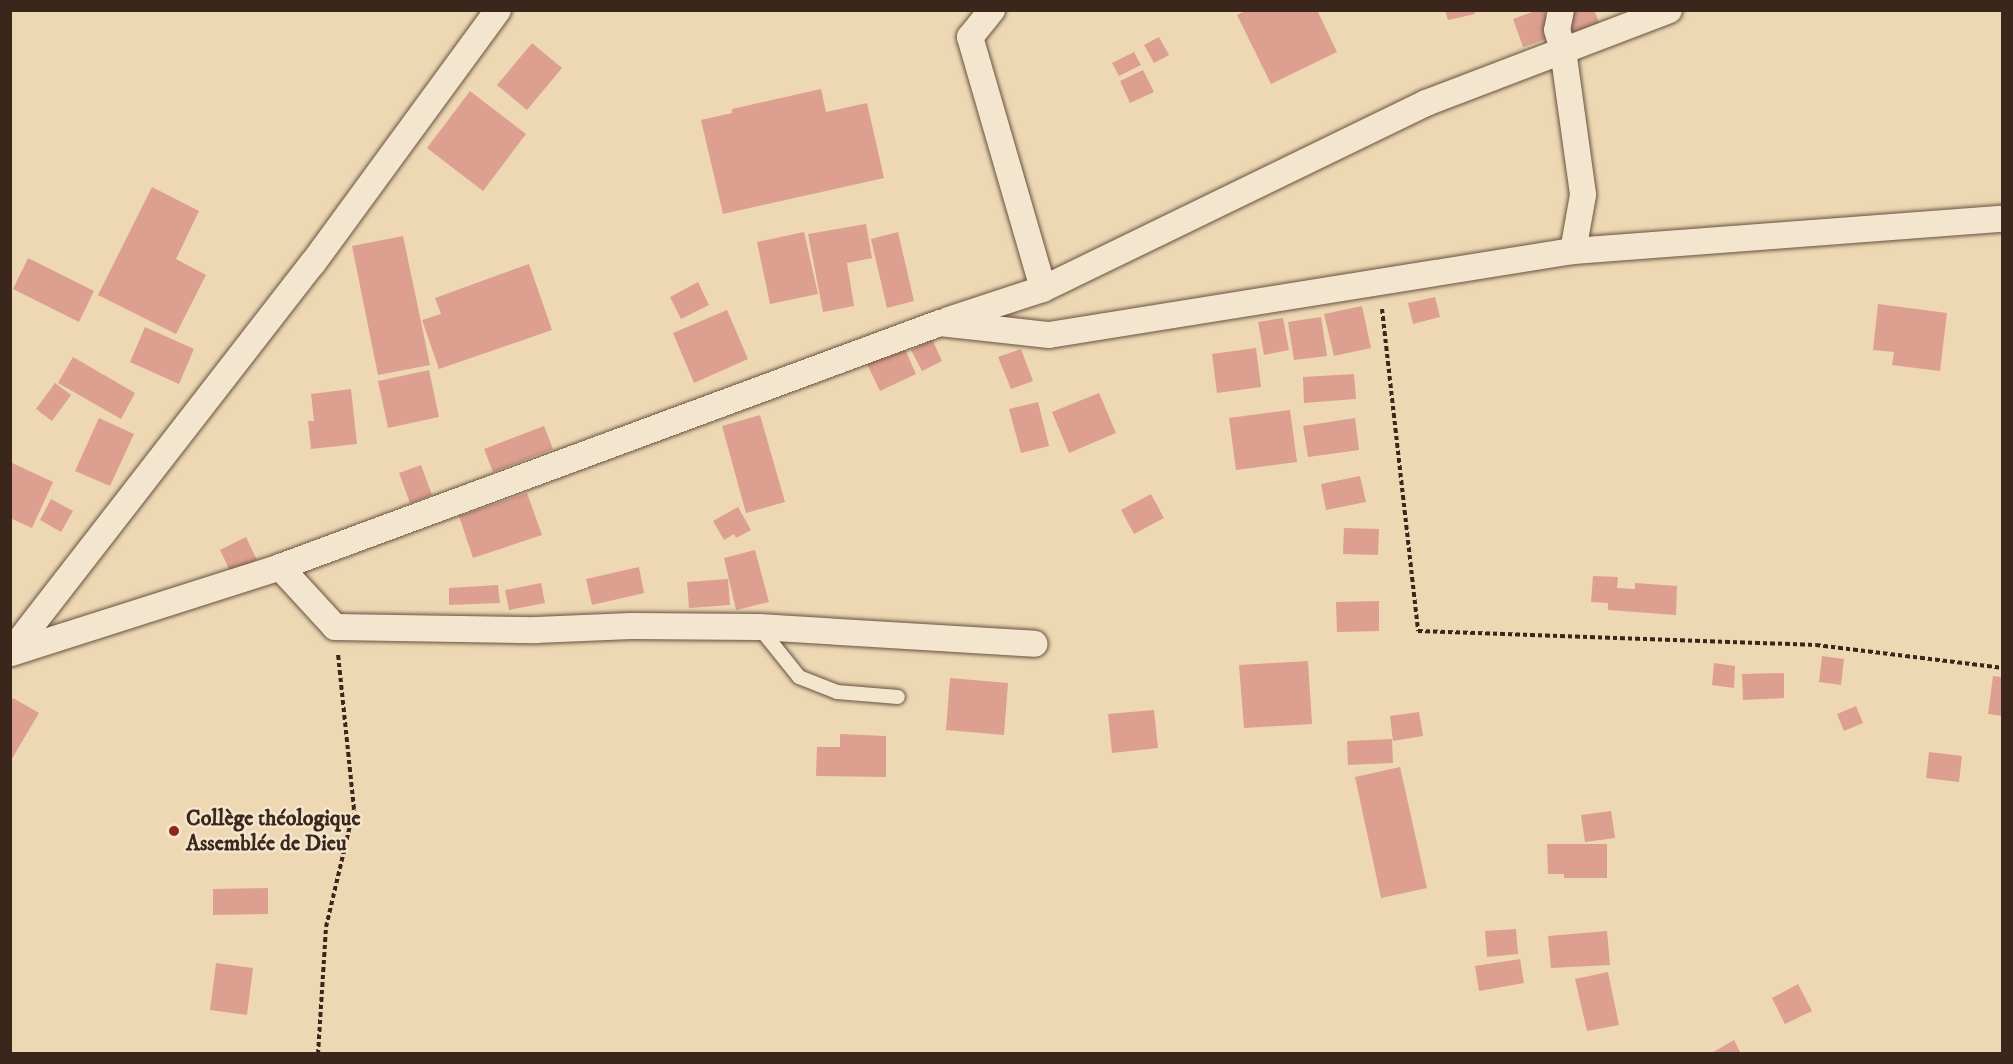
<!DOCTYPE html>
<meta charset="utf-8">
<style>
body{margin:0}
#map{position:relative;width:2013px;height:1064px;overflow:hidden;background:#eed8b4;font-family:"IM FELL DW Pica",serif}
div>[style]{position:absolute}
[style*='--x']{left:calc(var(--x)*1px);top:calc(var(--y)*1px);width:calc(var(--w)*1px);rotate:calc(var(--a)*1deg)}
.building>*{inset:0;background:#dd9f8f}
.path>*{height:4px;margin-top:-2px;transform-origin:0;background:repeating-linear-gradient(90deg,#3a261b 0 4.5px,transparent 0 7.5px)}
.roads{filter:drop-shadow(0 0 2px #675241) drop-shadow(0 0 2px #675241)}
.lane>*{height:14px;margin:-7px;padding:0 7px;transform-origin:7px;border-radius:7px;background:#f4e6ce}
.street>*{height:26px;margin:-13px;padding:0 13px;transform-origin:13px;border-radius:13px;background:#f4e6ce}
.dots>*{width:16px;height:16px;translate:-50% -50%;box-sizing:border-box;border:3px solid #f4e6ce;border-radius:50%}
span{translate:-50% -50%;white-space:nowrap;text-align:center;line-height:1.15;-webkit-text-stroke:5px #f4e6ce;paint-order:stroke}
.poi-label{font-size:22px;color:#3a261b;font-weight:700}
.left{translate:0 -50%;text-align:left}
.frame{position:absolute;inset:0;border:12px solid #3a261b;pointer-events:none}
</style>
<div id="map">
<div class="building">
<div style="clip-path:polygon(1247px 10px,1317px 10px,1337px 52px,1271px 84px,1237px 15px)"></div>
<div style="clip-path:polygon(1445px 10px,1474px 10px,1475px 14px,1448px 20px)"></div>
<div style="clip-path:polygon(1538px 10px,1544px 10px,1552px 37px,1523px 47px,1513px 19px)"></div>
<div style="clip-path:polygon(1573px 10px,1594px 10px,1600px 25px,1572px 38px,1562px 15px)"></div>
<div style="clip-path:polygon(1159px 37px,1169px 55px,1154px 63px,1144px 45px)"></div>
<div style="clip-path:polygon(532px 43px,562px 68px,527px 110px,497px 85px)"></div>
<div style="clip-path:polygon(1134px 52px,1141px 65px,1119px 76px,1112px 63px)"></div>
<div style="clip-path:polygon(1143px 70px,1154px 92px,1130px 103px,1120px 81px)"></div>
<div style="clip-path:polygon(821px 89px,826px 112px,867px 103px,884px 178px,723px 214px,701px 120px,732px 113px,732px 109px)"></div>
<div style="clip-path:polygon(470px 91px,526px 134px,483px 191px,427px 148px)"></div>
<div style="clip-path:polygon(152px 187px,199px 211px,176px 259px,206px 275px,176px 334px,98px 295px)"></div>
<div style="clip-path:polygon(866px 224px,872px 258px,847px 263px,854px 306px,823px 312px,808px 234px)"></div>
<div style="clip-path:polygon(804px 232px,818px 294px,770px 304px,757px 242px)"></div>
<div style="clip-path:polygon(898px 232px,914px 301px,887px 308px,871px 239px)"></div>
<div style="clip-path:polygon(403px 236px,430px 365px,378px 375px,352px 246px)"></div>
<div style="clip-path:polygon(28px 258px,94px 291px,79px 322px,13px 289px)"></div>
<div style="clip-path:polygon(529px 264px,552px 330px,439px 369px,422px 320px,441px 314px,435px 298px)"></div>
<div style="clip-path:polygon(698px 282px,709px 305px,681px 319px,670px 297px)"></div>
<div style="clip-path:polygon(1435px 297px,1440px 317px,1413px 324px,1408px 303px)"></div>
<div style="clip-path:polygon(1878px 304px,1947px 313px,1940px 371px,1892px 365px,1894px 352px,1873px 350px)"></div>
<div style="clip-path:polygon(1362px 306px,1371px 348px,1334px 356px,1324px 314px)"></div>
<div style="clip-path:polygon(727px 310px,748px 359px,694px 383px,673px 333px)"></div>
<div style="clip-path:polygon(1321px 317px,1327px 356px,1294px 360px,1288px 322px)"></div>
<div style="clip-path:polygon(1283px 318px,1289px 350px,1264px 355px,1258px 322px)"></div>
<div style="clip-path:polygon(145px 327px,194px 349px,179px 384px,130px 362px)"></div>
<div style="clip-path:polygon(932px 339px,942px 361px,922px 371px,911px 350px)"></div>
<div style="clip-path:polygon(904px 347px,916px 374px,880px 391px,867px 364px)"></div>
<div style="clip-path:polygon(1256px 348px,1261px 387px,1217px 393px,1212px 354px)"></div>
<div style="clip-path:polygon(1021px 349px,1033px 381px,1011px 389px,998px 357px)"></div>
<div style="clip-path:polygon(73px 357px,135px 393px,121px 419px,58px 383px)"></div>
<div style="clip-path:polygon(429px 370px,439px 417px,388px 428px,378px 381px)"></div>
<div style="clip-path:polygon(1354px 374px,1356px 399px,1304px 403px,1303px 377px)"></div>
<div style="clip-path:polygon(55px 383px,71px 395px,52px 421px,36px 409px)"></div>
<div style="clip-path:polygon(351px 389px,357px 444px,311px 449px,308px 421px,314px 421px,311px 394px)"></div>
<div style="clip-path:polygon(1099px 393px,1116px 433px,1069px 453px,1052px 412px)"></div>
<div style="clip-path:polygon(1038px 402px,1049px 446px,1021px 453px,1009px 409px)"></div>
<div style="clip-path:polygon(1290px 410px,1297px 462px,1236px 470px,1229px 418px)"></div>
<div style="clip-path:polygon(760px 415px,785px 502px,746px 513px,722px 426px)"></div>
<div style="clip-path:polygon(99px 418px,134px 434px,110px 486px,75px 471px)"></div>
<div style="clip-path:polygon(1355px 418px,1359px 450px,1308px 457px,1303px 426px)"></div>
<div style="clip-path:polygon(544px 426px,553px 449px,493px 472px,484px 449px)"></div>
<div style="clip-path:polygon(10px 462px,53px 482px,32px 528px,10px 518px)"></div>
<div style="clip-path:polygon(421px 465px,432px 495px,410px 503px,399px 473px)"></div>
<div style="clip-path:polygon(1360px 476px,1366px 502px,1326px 510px,1321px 484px)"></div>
<div style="clip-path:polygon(527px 493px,542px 535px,473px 558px,459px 516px)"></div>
<div style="clip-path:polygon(1151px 494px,1164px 518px,1134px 534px,1121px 510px)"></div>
<div style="clip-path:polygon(51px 499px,73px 511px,61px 532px,40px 520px)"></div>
<div style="clip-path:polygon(738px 507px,751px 530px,736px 538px,734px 534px,724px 540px,713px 521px)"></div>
<div style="clip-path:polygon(1344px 528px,1379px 529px,1378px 555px,1343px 554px)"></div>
<div style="clip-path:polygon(246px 537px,257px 560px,231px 573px,220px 550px)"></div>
<div style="clip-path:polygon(755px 550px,769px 602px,736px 610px,724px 558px)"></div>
<div style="clip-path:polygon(639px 567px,644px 593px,592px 605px,586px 579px)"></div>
<div style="clip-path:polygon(1593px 576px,1618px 577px,1617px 588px,1635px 589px,1635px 583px,1677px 586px,1676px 615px,1608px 610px,1608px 603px,1591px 602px)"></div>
<div style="clip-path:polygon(728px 579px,730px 605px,689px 608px,687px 582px)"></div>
<div style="clip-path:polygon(541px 583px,545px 603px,509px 610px,505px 590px)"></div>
<div style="clip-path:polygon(498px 585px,500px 603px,449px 605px,449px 588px)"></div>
<div style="clip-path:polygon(1379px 601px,1379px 631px,1337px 632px,1336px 602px)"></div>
<div style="clip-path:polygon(1822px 656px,1844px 659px,1841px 685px,1819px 682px)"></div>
<div style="clip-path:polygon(1308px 661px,1312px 724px,1244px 728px,1239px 665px)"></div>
<div style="clip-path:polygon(1714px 663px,1735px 666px,1734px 688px,1712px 685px)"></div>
<div style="clip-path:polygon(1784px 673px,1784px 698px,1743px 700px,1742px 674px)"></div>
<div style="clip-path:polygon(1993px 676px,2002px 677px,2002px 716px,1988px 714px)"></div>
<div style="clip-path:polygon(950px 678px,1008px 683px,1004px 735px,946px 730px)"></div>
<div style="clip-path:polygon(13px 698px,39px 713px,10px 762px,10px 703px)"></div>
<div style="clip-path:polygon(1856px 706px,1863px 723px,1844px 731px,1837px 714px)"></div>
<div style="clip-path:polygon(1154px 710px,1158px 748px,1112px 753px,1108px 714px)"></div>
<div style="clip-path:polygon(1419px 712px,1423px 736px,1393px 741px,1390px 716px)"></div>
<div style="clip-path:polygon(840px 734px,886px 736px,886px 777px,816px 776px,817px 747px,840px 747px)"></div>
<div style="clip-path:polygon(1392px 739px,1393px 763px,1348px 765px,1347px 741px)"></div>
<div style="clip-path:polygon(1929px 752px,1962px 756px,1959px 782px,1926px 778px)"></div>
<div style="clip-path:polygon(1400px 767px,1427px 888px,1381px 898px,1355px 777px)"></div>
<div style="clip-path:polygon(1611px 811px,1615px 838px,1585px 842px,1581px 815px)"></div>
<div style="clip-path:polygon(1547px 844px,1607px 844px,1607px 878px,1564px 878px,1564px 874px,1548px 874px)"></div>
<div style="clip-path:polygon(268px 888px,268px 914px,213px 915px,213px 889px)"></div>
<div style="clip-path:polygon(1516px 929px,1518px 954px,1487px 957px,1485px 931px)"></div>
<div style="clip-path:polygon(1607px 931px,1610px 965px,1551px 968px,1548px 936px)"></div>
<div style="clip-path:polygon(1520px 959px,1524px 983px,1479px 991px,1475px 966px)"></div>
<div style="clip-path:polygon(216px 963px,253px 968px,247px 1015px,210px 1010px)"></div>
<div style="clip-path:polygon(1608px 972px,1619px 1025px,1587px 1031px,1575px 979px)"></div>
<div style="clip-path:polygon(1798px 984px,1812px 1011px,1785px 1024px,1772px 998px)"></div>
<div style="clip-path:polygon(1734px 1040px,1741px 1054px,1710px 1054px)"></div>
</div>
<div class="path">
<div style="--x:1382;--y:309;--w:324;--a:83.6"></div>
<div style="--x:1418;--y:631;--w:398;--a:2"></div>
<div style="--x:1816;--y:645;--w:187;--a:7"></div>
<div style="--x:318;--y:1054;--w:127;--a:-86.4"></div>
<div style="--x:326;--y:927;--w:121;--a:-76.7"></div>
<div style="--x:354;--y:809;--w:156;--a:-95.9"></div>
</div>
<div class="roads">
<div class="lane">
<div style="--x:759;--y:627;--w:64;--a:51.3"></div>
<div style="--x:799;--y:677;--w:41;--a:21.5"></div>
<div style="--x:837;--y:692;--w:61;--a:4.7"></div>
</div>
<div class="street">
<div style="--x:992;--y:10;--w:35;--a:129"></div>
<div style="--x:970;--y:37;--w:262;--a:73.8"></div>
<div style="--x:1561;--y:10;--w:20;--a:101"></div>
<div style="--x:1557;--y:30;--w:21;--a:73"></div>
<div style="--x:1563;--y:50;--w:146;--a:82.1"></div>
<div style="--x:1583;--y:195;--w:57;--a:100.1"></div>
<div style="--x:948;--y:320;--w:100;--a:-18.1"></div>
<div style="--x:1043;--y:289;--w:426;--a:-25.9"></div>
<div style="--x:1426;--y:103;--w:260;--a:-20.9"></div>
<div style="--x:280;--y:567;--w:81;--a:47.5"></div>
<div style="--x:335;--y:627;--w:201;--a:0.9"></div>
<div style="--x:536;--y:630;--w:95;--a:-2.4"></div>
<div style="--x:631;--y:626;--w:128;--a:0.4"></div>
<div style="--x:759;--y:627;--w:276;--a:3.5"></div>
<div style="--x:10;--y:653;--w:494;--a:-52.2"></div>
<div style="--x:313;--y:263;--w:313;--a:-53.8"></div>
<div style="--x:11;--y:653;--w:282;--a:-17.7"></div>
<div style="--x:280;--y:567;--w:704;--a:-20.29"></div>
<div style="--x:940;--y:323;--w:110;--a:6.3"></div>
<div style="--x:1049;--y:335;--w:531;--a:-9.11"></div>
<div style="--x:1573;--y:251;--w:430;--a:-4.3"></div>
</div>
</div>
<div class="dots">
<div style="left:174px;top:831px;background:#8f2418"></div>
</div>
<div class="poi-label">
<span class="left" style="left:186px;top:831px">Collège théologique<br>Assemblée de Dieu</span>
</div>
<div class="frame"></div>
</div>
